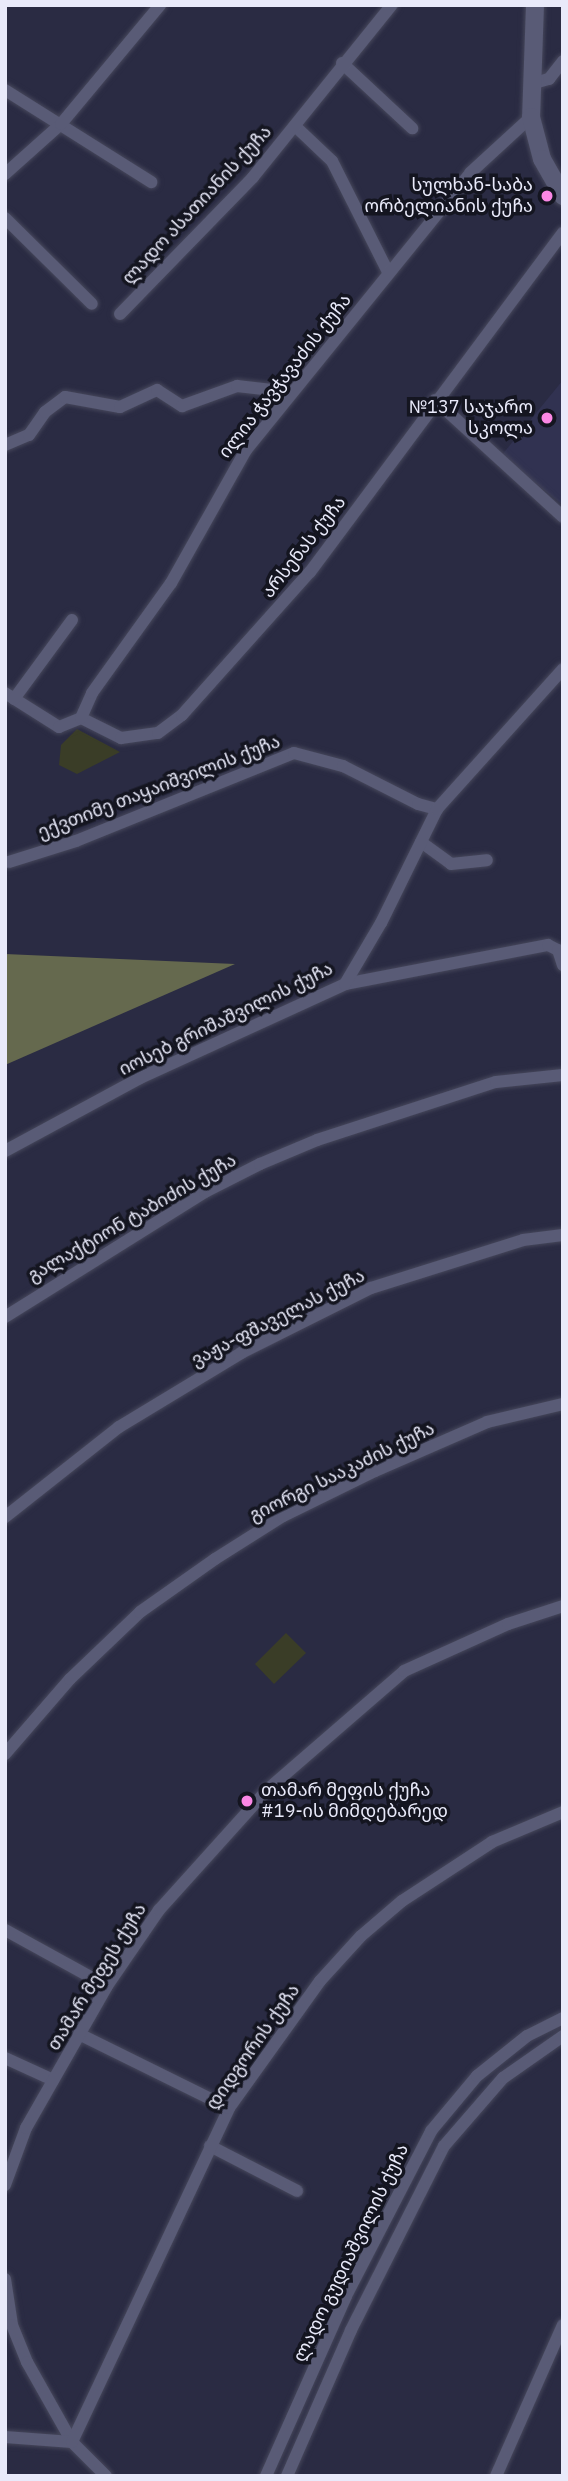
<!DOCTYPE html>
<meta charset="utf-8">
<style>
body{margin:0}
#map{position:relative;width:568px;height:2481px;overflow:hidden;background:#2a2b43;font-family:"IBM Plex Sans","Noto Sans Georgian",sans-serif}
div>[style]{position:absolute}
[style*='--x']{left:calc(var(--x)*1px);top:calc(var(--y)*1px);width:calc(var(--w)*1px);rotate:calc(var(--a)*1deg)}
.built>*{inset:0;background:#313251}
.green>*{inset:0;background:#3a3d27}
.forest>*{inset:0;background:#65694e}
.roads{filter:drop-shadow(0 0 2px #46475b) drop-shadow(0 0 2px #46475b)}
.minor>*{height:12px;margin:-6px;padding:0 6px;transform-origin:6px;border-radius:6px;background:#595b76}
.secondary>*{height:18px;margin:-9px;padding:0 9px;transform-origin:9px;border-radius:9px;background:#595b76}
.dots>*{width:19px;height:19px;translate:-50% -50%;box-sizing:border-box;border:4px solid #141520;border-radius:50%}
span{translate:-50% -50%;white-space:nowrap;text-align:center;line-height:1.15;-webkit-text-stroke:7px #141520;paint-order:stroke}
.poi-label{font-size:18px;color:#e9eafa}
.right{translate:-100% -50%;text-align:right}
.left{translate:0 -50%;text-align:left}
.street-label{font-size:18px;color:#e9eafa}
.frame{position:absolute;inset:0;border:7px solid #e9eafa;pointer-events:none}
</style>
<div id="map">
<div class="built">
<div style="clip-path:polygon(563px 380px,563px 505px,501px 456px)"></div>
</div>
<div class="green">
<div style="clip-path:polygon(77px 729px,120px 752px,77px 774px,59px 765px,61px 745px)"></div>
<div style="clip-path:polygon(286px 1633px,306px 1653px,274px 1684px,255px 1664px)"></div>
</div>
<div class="forest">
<div style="clip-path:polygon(5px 954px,235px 964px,5px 1065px)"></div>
</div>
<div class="roads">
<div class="minor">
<div style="--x:342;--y:63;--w:96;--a:42.9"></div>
<div style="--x:531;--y:84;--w:19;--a:-16"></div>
<div style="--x:549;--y:79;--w:23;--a:-52"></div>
<div style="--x:5;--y:90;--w:173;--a:32.2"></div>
<div style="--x:295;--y:126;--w:51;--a:43.4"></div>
<div style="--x:332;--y:161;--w:124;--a:63.2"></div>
<div style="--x:5;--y:174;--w:75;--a:-41.8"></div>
<div style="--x:61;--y:124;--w:155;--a:-50.2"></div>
<div style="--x:5;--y:218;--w:122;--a:44.7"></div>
<div style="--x:120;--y:314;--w:191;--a:-45.8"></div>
<div style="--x:253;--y:177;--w:221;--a:-51.1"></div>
<div style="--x:435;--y:400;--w:173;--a:42.4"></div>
<div style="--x:5;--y:445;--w:26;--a:-23"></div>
<div style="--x:29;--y:435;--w:28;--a:-55"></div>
<div style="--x:45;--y:412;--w:25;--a:-37"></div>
<div style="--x:65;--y:397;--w:56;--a:10.3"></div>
<div style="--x:120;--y:407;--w:41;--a:-24.7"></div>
<div style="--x:157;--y:390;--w:30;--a:33"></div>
<div style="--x:182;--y:406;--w:59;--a:-20"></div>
<div style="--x:237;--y:386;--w:53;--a:6.5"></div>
<div style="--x:5;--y:693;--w:64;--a:32.2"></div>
<div style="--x:59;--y:727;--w:24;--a:-22"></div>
<div style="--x:81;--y:718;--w:45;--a:26.6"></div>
<div style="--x:121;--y:738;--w:37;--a:-8"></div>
<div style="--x:158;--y:733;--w:30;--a:-37"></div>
<div style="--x:182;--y:715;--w:192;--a:-48.2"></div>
<div style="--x:310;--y:572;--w:423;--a:-53.3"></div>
<div style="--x:14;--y:699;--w:98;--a:-53.7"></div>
<div style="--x:81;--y:718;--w:27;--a:-66"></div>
<div style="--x:92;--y:693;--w:135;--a:-54.3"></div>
<div style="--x:171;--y:583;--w:153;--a:-60.6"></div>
<div style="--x:246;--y:450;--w:356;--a:-51"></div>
<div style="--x:470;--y:173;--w:83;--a:-42.6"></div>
<div style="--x:421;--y:842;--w:37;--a:36"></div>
<div style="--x:451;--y:864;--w:36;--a:-6"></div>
<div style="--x:9;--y:862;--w:70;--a:-17.4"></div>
<div style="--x:76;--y:841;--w:235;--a:-22"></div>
<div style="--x:294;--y:753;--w:51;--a:14.9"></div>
<div style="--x:343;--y:766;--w:84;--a:26.9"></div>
<div style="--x:418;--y:804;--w:20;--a:15"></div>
<div style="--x:345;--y:984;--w:207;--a:-10.9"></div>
<div style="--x:548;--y:945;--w:11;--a:27"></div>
<div style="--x:558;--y:950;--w:16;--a:72"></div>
<div style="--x:5;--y:1151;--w:153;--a:-28.4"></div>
<div style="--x:140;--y:1078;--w:226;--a:-24.6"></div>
<div style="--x:345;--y:984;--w:71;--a:-59.5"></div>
<div style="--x:381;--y:923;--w:127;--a:-63.8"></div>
<div style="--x:437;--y:809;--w:188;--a:-48"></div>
<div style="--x:5;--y:1317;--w:236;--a:-32"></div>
<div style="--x:205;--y:1192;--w:62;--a:-27"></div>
<div style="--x:260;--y:1164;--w:62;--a:-22.8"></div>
<div style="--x:317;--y:1140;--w:188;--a:-18"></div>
<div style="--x:496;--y:1082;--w:67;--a:-6"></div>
<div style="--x:5;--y:1517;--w:145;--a:-38.3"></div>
<div style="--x:119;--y:1427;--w:143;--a:-31.2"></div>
<div style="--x:241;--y:1353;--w:145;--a:-26.6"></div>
<div style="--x:371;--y:1288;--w:159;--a:-17.5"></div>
<div style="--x:523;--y:1240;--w:40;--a:-7.1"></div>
<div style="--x:5;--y:1754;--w:99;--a:-49.1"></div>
<div style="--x:70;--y:1679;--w:97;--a:-43.7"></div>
<div style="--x:140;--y:1612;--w:92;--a:-35.2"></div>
<div style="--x:215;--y:1559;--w:80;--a:-32.3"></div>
<div style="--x:283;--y:1516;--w:102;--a:-26.1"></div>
<div style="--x:375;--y:1471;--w:122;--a:-23.6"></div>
<div style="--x:487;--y:1422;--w:78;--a:-13.3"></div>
<div style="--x:5;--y:1930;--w:116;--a:28.8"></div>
<div style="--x:79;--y:2034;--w:167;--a:26.3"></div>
<div style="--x:5;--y:2058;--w:53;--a:24.6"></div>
<div style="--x:210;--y:2146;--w:98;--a:27.3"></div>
<div style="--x:5;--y:2185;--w:61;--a:-69.8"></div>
<div style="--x:26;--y:2128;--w:163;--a:-60.3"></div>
<div style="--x:107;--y:1986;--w:92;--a:-55.6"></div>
<div style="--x:159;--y:1910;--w:163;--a:-48"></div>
<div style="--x:268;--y:1789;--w:180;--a:-40.9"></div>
<div style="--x:404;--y:1671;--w:114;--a:-24.3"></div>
<div style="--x:508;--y:1624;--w:58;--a:-18.1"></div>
<div style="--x:5;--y:2279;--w:47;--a:81.3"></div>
<div style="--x:12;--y:2325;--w:40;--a:68"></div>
<div style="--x:27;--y:2362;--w:92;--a:60.6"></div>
<div style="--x:72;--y:2442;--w:48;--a:45"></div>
<div style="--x:5;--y:2437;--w:67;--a:4.3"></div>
<div style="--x:72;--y:2442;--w:369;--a:-64.8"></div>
<div style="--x:229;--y:2108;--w:156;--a:-54.4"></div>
<div style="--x:320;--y:1981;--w:61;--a:-47.7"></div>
<div style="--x:361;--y:1936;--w:54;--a:-40.5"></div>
<div style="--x:402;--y:1901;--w:108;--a:-33.2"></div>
<div style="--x:492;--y:1842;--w:77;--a:-22.9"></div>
<div style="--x:266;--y:2476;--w:197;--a:-66"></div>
<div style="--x:346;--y:2296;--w:186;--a:-62.7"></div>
<div style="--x:431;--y:2131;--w:72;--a:-50.1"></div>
<div style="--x:477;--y:2076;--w:64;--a:-38.7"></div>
<div style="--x:527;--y:2036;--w:40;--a:-26.6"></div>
<div style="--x:287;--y:2476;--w:159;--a:-66.3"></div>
<div style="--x:351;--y:2330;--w:206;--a:-63.2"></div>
<div style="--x:444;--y:2146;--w:90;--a:-49.1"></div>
<div style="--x:503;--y:2078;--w:73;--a:-35"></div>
<div style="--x:496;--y:2476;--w:165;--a:-66.1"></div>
</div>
<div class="secondary">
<div style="--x:535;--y:5;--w:112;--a:92"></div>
<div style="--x:531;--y:117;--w:43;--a:75.3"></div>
<div style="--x:542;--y:159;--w:43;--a:60.4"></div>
</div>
</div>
<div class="dots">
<div style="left:547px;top:196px;background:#fb87e5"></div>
<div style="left:547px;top:418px;background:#fb87e5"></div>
<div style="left:247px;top:1801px;background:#fb87e5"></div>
</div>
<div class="poi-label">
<span class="right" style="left:533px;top:196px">სულხან-საბა<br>ორბელიანის ქუჩა</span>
<span class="right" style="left:533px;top:418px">№137 საჯარო<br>სკოლა</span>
<span class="left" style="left:261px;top:1801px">თამარ მეფის ქუჩა<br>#19-ის მიმდებარედ</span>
</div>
<div class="street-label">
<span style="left:197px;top:205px;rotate:-47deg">ლადო ასათიანის ქუჩა</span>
<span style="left:285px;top:376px;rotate:-52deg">ილია ჭავჭავაძის ქუჩა</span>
<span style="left:304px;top:547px;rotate:-52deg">არსენას ქუჩა</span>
<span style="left:159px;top:787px;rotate:-21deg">ექვთიმე თაყაიშვილის ქუჩა</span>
<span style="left:226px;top:1019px;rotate:-26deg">იოსებ გრიშაშვილის ქუჩა</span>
<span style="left:132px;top:1218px;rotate:-30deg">გალაქტიონ ტაბიძის ქუჩა</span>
<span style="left:278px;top:1318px;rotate:-27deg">ვაჟა-ფშაველას ქუჩა</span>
<span style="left:342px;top:1472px;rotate:-26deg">გიორგი სააკაძის ქუჩა</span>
<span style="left:97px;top:1977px;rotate:-58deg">თამარ მეფეს ქუჩა</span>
<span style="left:253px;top:2047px;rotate:-55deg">დიდგორის ქუჩა</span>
<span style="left:351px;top:2253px;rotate:-64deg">ლადო გუდიაშვილის ქუჩა</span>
</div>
<div class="frame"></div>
</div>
